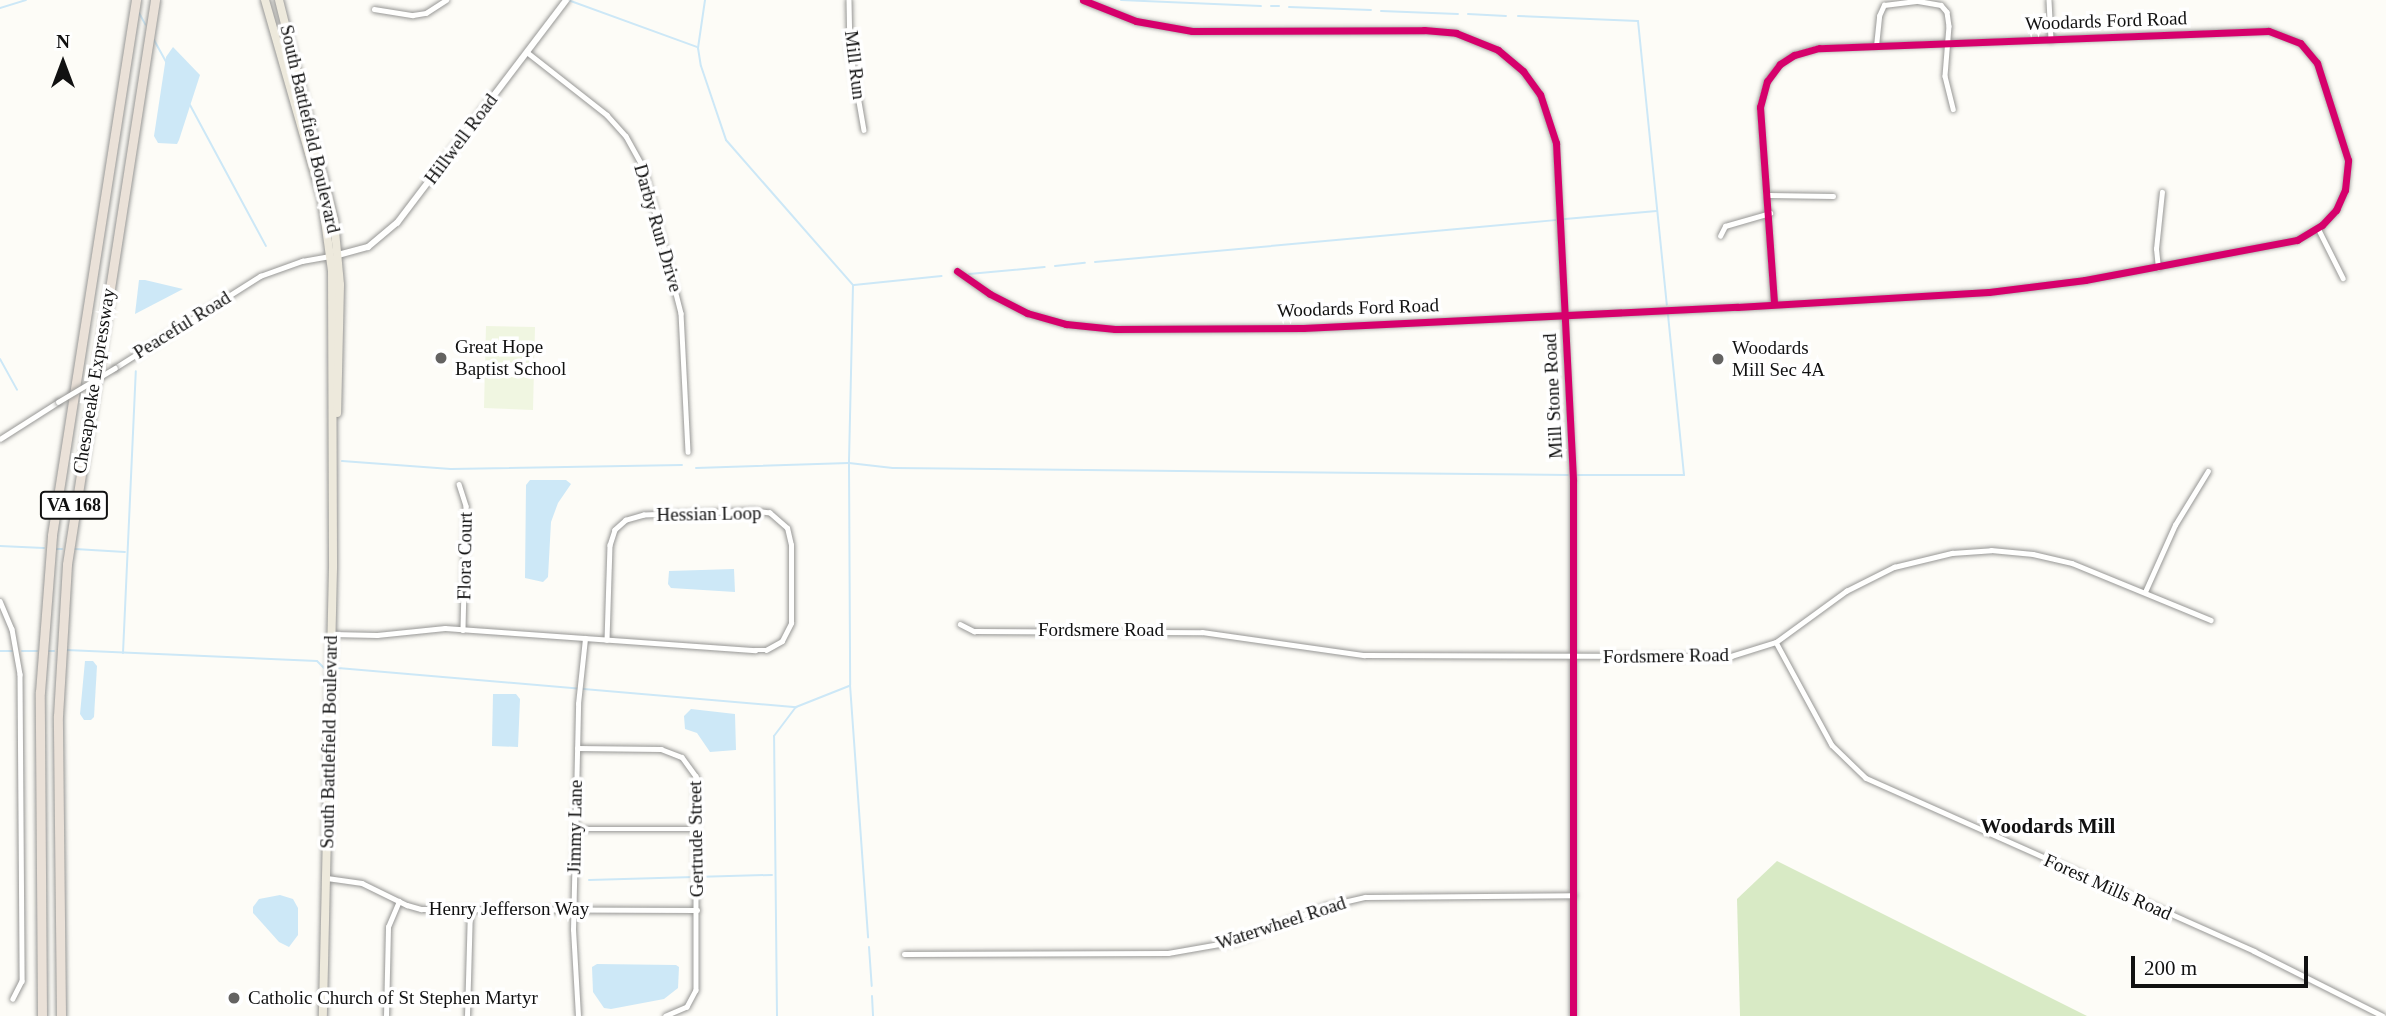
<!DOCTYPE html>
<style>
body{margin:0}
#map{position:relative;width:2386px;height:1016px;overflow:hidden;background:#fdfcf7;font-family:Georgia,serif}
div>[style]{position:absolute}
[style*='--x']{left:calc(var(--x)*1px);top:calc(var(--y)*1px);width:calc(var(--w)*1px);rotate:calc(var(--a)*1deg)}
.forest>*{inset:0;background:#d8eac5}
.pitch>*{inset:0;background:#f0f6e1}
.water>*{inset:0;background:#cde8f7}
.stream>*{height:2px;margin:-1px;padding:0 1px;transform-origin:1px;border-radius:1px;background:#cde8f7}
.roads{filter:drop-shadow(0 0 2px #979795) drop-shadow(0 0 2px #979795)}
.minor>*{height:4.5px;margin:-2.25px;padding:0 2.25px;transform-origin:2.25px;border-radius:2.25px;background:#fffffe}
.tertiary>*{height:6px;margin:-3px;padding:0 3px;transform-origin:3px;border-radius:3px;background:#fffffe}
.primary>*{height:8px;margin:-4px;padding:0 4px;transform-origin:4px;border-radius:4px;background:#ede9dc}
.motorway>*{height:9px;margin:-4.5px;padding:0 4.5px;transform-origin:4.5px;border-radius:4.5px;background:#eae1d8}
.bridges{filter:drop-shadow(0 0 2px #979795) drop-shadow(0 0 2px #979795)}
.minor-bridge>*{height:4.5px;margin:-2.25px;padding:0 2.25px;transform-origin:2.25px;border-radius:2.25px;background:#fffffe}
.cycleway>*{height:7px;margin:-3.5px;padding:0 3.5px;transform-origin:3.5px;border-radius:3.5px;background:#d6006c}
.dots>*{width:19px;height:19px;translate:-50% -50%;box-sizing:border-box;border:4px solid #fff;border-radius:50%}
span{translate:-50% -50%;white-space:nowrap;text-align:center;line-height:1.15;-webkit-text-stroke:7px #fff;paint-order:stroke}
.shield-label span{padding:2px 5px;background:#fff;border:2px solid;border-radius:5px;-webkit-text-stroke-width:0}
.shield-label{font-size:18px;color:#111;font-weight:700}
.street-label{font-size:19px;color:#111}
.poi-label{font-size:19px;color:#111}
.left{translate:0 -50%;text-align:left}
.neighbourhood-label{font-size:21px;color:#111;font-weight:700}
.north{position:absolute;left:28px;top:28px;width:70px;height:70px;-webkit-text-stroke:5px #fff;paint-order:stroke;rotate:0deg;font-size:19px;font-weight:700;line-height:28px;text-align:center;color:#111}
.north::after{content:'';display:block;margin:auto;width:24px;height:32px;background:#111;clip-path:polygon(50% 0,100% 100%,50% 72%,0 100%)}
.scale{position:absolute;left:2131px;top:956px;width:177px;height:32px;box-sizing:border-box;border:4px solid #111;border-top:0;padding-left:9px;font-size:21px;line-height:24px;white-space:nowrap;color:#111;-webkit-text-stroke:5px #fff;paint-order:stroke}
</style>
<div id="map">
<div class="forest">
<div style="clip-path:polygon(1777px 861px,2087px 1016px,1740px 1016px,1737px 899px)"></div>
</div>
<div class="pitch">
<div style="clip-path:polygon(486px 326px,535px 327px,533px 410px,484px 408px)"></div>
</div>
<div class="water">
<div style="clip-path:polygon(173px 47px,200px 75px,179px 140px,177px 144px,158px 143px,154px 136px,166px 57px)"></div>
<div style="clip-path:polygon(139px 280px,145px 280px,183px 289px,135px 314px)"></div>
<div style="clip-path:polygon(530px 480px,566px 480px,571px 484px,558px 503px,551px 522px,548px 577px,543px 582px,525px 578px,526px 485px)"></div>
<div style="clip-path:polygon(734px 569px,735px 592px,671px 588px,668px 584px,669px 571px)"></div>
<div style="clip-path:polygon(85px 661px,93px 661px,97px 666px,94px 717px,91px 720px,84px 720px,80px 714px)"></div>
<div style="clip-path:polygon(493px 694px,516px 694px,520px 699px,518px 747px,492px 746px)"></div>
<div style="clip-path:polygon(691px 709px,735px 714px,736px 750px,710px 752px,697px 733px,685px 729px,684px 716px)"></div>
<div style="clip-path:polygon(280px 895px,293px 899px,298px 908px,298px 935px,289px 947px,279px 942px,253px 913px,253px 907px,259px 899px)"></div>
<div style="clip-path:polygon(597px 964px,676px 965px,679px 967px,678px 988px,664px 999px,611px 1009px,604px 1008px,593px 992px,592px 967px)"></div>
</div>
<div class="stream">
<div style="--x:568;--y:0;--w:137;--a:20"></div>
<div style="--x:705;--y:0;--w:49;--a:98.3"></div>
<div style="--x:698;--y:48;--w:18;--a:81"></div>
<div style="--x:701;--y:66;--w:78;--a:71.3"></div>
<div style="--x:726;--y:140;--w:193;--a:48.8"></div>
<div style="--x:853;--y:285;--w:178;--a:91.3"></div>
<div style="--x:849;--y:463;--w:222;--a:89.7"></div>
<div style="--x:850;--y:685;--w:253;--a:85.9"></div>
<div style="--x:1121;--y:0;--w:140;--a:2.5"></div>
<div style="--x:1271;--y:6;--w:8;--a:0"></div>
<div style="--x:1289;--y:7;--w:82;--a:2.1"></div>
<div style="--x:0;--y:8;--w:27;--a:-17"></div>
<div style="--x:1381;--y:11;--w:77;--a:2.2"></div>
<div style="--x:139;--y:13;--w:13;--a:61"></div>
<div style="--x:1468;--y:14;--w:38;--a:3"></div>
<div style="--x:1518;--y:16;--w:120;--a:2.4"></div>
<div style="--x:1638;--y:21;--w:285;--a:84.2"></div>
<div style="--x:154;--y:40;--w:26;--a:61"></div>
<div style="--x:190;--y:105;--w:160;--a:61.7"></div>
<div style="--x:1565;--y:219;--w:92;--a:-5"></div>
<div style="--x:1095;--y:262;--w:462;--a:-5.2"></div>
<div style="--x:1055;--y:266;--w:30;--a:-6"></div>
<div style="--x:969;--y:274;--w:76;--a:-5.3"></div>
<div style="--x:854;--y:285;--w:88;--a:-5.8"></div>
<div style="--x:0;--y:359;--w:35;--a:61"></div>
<div style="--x:342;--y:461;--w:109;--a:4.2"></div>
<div style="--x:451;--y:469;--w:231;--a:-1"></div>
<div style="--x:696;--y:468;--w:153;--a:-1.9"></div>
<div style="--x:849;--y:463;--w:44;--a:6.5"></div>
<div style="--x:893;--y:468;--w:675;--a:0.59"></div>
<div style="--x:1578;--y:475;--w:106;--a:0"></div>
<div style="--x:1684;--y:475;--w:161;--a:-95.7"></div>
<div style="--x:0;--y:546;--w:44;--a:2.6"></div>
<div style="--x:57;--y:549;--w:5;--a:0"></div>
<div style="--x:75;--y:549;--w:50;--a:3.4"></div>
<div style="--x:66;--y:650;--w:251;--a:2.5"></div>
<div style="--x:317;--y:661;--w:10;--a:45"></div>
<div style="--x:0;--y:651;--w:12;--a:0"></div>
<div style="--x:22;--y:651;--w:15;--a:0"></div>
<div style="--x:49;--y:651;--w:5;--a:0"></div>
<div style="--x:123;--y:653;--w:282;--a:-87.4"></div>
<div style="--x:338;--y:668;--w:460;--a:4.9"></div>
<div style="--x:589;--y:880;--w:183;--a:-1.6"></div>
<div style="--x:869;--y:947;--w:39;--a:86"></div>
<div style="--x:872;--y:996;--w:20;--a:87"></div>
<div style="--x:777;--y:1016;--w:280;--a:-90.6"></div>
<div style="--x:774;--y:736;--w:36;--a:-53"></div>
<div style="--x:796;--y:707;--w:57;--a:-21.6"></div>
</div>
<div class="roads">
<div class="minor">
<div style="--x:849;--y:0;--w:50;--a:88.9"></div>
<div style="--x:850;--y:50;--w:81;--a:80.1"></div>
<div style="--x:1083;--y:0;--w:57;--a:21.6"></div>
<div style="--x:1136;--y:21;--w:57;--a:10.1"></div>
<div style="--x:1192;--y:31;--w:232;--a:-0.2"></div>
<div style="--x:1424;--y:30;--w:32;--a:5"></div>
<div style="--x:1456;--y:33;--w:45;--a:22"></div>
<div style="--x:1498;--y:50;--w:33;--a:40"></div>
<div style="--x:1523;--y:71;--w:29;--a:54"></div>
<div style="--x:1540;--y:94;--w:52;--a:71.9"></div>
<div style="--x:1556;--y:143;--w:338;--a:87.1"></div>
<div style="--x:1573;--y:481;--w:535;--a:90"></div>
<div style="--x:2049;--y:0;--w:40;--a:87.1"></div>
<div style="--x:374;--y:9;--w:39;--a:9"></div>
<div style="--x:413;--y:15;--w:13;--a:-9"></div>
<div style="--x:426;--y:13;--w:24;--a:-33"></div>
<div style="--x:1876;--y:46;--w:30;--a:-84"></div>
<div style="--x:1879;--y:16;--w:12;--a:-66"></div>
<div style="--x:1884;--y:5;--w:34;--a:-7"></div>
<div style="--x:1918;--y:1;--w:23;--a:10"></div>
<div style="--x:1941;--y:5;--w:9;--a:49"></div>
<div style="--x:1947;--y:12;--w:14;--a:82"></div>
<div style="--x:1949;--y:26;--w:50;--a:94.6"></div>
<div style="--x:1945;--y:76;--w:34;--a:76"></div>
<div style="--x:527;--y:52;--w:102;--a:38.2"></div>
<div style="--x:607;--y:115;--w:28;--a:48"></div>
<div style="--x:626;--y:136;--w:37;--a:61"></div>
<div style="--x:644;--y:168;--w:150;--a:75.7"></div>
<div style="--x:681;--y:313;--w:139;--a:87.1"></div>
<div style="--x:1769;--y:195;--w:64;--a:0.9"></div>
<div style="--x:2318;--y:228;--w:56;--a:63.4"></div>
<div style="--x:1720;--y:236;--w:11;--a:-63"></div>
<div style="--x:1725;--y:226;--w:47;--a:-16.1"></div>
<div style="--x:2158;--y:268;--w:19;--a:-96"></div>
<div style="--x:2156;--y:249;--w:57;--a:-84"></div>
<div style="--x:957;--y:271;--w:40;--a:34.9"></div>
<div style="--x:990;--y:294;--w:42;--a:27.2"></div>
<div style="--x:1027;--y:313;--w:41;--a:15.8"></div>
<div style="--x:1066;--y:324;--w:49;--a:5.8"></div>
<div style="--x:1115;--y:329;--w:188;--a:-0.3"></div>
<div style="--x:1303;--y:328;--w:435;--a:-2.8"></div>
<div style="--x:1737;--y:307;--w:252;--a:-3.4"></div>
<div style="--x:1989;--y:292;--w:97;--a:-7.1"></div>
<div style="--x:2085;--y:280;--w:216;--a:-10.7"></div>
<div style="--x:2297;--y:240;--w:29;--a:-31"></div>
<div style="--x:2322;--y:225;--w:21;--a:-47"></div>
<div style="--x:2336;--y:210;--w:22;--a:-66"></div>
<div style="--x:2345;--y:190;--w:30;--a:-84"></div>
<div style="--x:2348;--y:160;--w:102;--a:-107.7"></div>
<div style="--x:2317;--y:63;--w:26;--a:-130"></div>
<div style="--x:2300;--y:43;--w:34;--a:-159"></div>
<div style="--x:2268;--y:31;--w:449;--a:177.8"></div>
<div style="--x:1819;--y:48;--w:26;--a:164"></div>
<div style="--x:1794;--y:55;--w:17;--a:147"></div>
<div style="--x:1780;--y:64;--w:21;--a:127"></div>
<div style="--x:1767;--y:81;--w:27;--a:105"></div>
<div style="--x:1760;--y:107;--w:197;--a:85.9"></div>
<div style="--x:115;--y:368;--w:172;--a:-32.4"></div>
<div style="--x:260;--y:276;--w:45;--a:-19.7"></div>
<div style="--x:302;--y:261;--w:28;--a:-10"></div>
<div style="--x:0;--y:439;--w:69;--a:-32.5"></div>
<div style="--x:459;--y:484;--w:23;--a:72"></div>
<div style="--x:466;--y:506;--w:124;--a:91.4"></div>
<div style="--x:2145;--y:592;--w:73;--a:-65.9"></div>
<div style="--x:2175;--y:525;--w:63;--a:-58.6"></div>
<div style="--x:0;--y:601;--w:30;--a:67"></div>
<div style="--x:12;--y:629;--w:46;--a:79.9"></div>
<div style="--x:20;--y:674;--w:307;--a:89.6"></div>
<div style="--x:22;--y:981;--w:20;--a:117"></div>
<div style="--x:960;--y:624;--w:16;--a:27"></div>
<div style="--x:974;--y:631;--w:228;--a:0.3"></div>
<div style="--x:1202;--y:632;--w:164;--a:8.1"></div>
<div style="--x:1364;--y:655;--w:367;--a:0.2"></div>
<div style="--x:1731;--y:656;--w:47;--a:-17.3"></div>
<div style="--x:1776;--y:642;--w:87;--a:-36.1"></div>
<div style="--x:1846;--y:591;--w:54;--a:-26.6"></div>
<div style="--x:1894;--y:567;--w:60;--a:-13.6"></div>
<div style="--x:1952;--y:553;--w:39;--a:-4"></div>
<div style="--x:1991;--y:550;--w:42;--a:5.4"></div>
<div style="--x:2033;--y:554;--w:40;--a:13"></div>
<div style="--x:2072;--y:563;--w:150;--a:22.3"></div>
<div style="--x:332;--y:634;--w:45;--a:1.3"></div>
<div style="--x:377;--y:635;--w:68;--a:-5.9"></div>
<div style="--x:445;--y:628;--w:311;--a:4.1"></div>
<div style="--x:755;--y:650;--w:11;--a:0"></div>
<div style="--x:766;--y:650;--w:18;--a:-29"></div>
<div style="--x:782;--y:641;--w:20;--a:-63"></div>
<div style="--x:791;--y:623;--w:78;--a:-90"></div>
<div style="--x:791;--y:545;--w:17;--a:-103"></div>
<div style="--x:787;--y:528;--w:23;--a:-139"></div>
<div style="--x:770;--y:513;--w:16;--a:-173"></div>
<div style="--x:754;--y:511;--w:110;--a:177.9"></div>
<div style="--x:644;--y:515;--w:19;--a:164"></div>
<div style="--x:626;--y:520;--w:15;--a:138"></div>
<div style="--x:615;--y:530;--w:16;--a:108"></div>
<div style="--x:610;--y:545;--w:95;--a:91.8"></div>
<div style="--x:1776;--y:642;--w:117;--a:61.5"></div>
<div style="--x:1832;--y:745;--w:47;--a:44.1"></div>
<div style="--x:1866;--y:778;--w:425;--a:24"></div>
<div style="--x:2254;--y:951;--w:144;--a:26.7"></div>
<div style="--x:577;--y:748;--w:84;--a:0.7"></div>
<div style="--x:661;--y:749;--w:22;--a:21"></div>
<div style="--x:682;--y:757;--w:24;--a:54"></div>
<div style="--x:696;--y:776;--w:214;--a:90"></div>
<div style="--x:696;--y:990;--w:19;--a:118"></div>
<div style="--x:687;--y:1007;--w:23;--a:157"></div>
<div style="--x:575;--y:829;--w:123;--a:0"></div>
<div style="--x:327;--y:878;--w:35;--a:8"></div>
<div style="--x:362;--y:883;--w:50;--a:26.1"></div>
<div style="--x:407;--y:905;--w:15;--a:16"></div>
<div style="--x:421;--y:909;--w:276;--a:0.2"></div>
<div style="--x:904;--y:954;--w:264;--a:-0.2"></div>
<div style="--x:1168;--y:953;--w:69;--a:-10"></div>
<div style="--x:1236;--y:941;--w:97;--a:-21.3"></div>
<div style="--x:1326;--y:906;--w:40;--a:-13"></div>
<div style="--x:1365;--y:897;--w:209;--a:-0.5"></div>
<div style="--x:386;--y:1016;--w:89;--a:-88.7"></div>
<div style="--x:388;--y:927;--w:28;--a:-67"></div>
<div style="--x:467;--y:1016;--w:107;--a:-88.4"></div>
<div style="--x:578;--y:1016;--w:86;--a:-93.3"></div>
<div style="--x:573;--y:930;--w:226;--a:-88.7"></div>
<div style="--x:578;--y:704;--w:66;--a:-83.9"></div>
</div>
<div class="tertiary">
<div style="--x:338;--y:255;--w:31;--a:-15"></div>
<div style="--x:368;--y:247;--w:38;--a:-40"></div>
<div style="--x:397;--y:223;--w:280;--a:-52.8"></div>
</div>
<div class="primary">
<div style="--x:265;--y:0;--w:207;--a:74"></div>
<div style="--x:322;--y:199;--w:73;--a:82.1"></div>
<div style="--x:332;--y:271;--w:297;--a:89.8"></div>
<div style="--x:333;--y:568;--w:448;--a:91.3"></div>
<div style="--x:279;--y:0;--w:227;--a:76"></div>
<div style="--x:334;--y:220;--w:65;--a:84.7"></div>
<div style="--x:340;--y:285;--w:128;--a:91.3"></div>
</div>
<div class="motorway">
<div style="--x:42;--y:1016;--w:324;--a:-90.4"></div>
<div style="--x:40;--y:692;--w:157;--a:-85.6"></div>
<div style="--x:52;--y:535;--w:542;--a:-81.08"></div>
<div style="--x:61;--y:1016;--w:300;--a:-90.6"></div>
<div style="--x:58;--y:716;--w:152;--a:-86.6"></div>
<div style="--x:67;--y:564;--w:571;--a:-81.13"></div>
</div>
</div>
<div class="bridges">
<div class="minor-bridge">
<div style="--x:58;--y:402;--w:66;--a:-30.8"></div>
</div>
</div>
<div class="cycleway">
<div style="--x:1083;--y:0;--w:57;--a:21.6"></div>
<div style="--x:1136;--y:21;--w:57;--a:10.1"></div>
<div style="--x:1192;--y:31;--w:232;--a:-0.2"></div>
<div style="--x:1424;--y:30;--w:32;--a:5"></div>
<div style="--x:1456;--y:33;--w:45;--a:22"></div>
<div style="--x:1498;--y:50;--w:33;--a:40"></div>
<div style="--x:1523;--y:71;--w:29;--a:54"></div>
<div style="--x:1540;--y:94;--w:52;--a:71.9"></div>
<div style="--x:1556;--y:143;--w:338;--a:87.1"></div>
<div style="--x:1573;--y:481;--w:535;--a:90"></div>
<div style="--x:957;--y:271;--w:40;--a:34.9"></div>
<div style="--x:990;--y:294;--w:42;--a:27.2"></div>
<div style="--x:1027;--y:313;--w:41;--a:15.8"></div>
<div style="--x:1066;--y:324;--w:49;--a:5.8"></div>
<div style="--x:1115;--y:329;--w:188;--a:-0.3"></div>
<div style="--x:1303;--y:328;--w:435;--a:-2.8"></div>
<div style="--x:1737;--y:307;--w:252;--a:-3.4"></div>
<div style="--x:1989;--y:292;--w:97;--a:-7.1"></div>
<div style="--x:2085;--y:280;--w:216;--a:-10.7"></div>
<div style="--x:2297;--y:240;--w:29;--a:-31"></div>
<div style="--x:2322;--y:225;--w:21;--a:-47"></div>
<div style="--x:2336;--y:210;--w:22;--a:-66"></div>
<div style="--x:2345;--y:190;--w:30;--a:-84"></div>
<div style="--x:2348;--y:160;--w:102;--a:-107.7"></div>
<div style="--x:2317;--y:63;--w:26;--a:-130"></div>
<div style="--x:2300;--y:43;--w:34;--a:-159"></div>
<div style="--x:2268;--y:31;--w:449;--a:177.8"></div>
<div style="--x:1819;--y:48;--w:26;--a:164"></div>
<div style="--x:1794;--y:55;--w:17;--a:147"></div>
<div style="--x:1780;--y:64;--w:21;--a:127"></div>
<div style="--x:1767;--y:81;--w:27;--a:105"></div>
<div style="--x:1760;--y:107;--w:197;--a:85.9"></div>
</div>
<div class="dots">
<div style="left:441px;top:358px;background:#646362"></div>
<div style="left:1718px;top:359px;background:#646362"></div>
<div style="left:234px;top:998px;background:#646362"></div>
</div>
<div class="shield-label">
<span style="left:74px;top:505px">VA 168</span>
</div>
<div class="street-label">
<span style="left:2106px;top:21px;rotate:-2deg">Woodards Ford Road</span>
<span style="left:855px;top:65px;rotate:83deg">Mill Run</span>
<span style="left:310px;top:129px;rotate:77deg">South Battlefield Boulevard</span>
<span style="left:461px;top:139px;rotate:-53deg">Hillwell Road</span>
<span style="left:658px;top:228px;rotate:74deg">Darby Run Drive</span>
<span style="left:1358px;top:308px;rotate:-2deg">Woodards Ford Road</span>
<span style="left:182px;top:325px;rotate:-32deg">Peaceful Road</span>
<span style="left:94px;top:381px;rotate:-81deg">Chesapeake Expressway</span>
<span style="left:1553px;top:396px;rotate:-93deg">Mill Stone Road</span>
<span style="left:709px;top:514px;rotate:-1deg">Hessian Loop</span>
<span style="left:465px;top:556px;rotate:-89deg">Flora Court</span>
<span style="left:1101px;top:630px">Fordsmere Road</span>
<span style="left:1666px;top:656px;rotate:-1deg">Fordsmere Road</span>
<span style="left:329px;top:742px;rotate:-89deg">South Battlefield Boulevard</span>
<span style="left:575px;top:827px;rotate:-89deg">Jimmy Lane</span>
<span style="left:696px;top:839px;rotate:-91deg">Gertrude Street</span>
<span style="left:2108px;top:887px;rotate:24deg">Forest Mills Road</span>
<span style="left:509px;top:909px">Henry Jefferson Way</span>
<span style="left:1281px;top:923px;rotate:-18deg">Waterwheel Road</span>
</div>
<div class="poi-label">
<span class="left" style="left:455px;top:358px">Great Hope<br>Baptist School</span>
<span class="left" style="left:1732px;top:359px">Woodards<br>Mill Sec 4A</span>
<span class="left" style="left:248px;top:998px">Catholic Church of St Stephen Martyr</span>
</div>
<div class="neighbourhood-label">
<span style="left:2048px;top:826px">Woodards Mill</span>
</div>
<div class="north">N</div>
<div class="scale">200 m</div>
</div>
